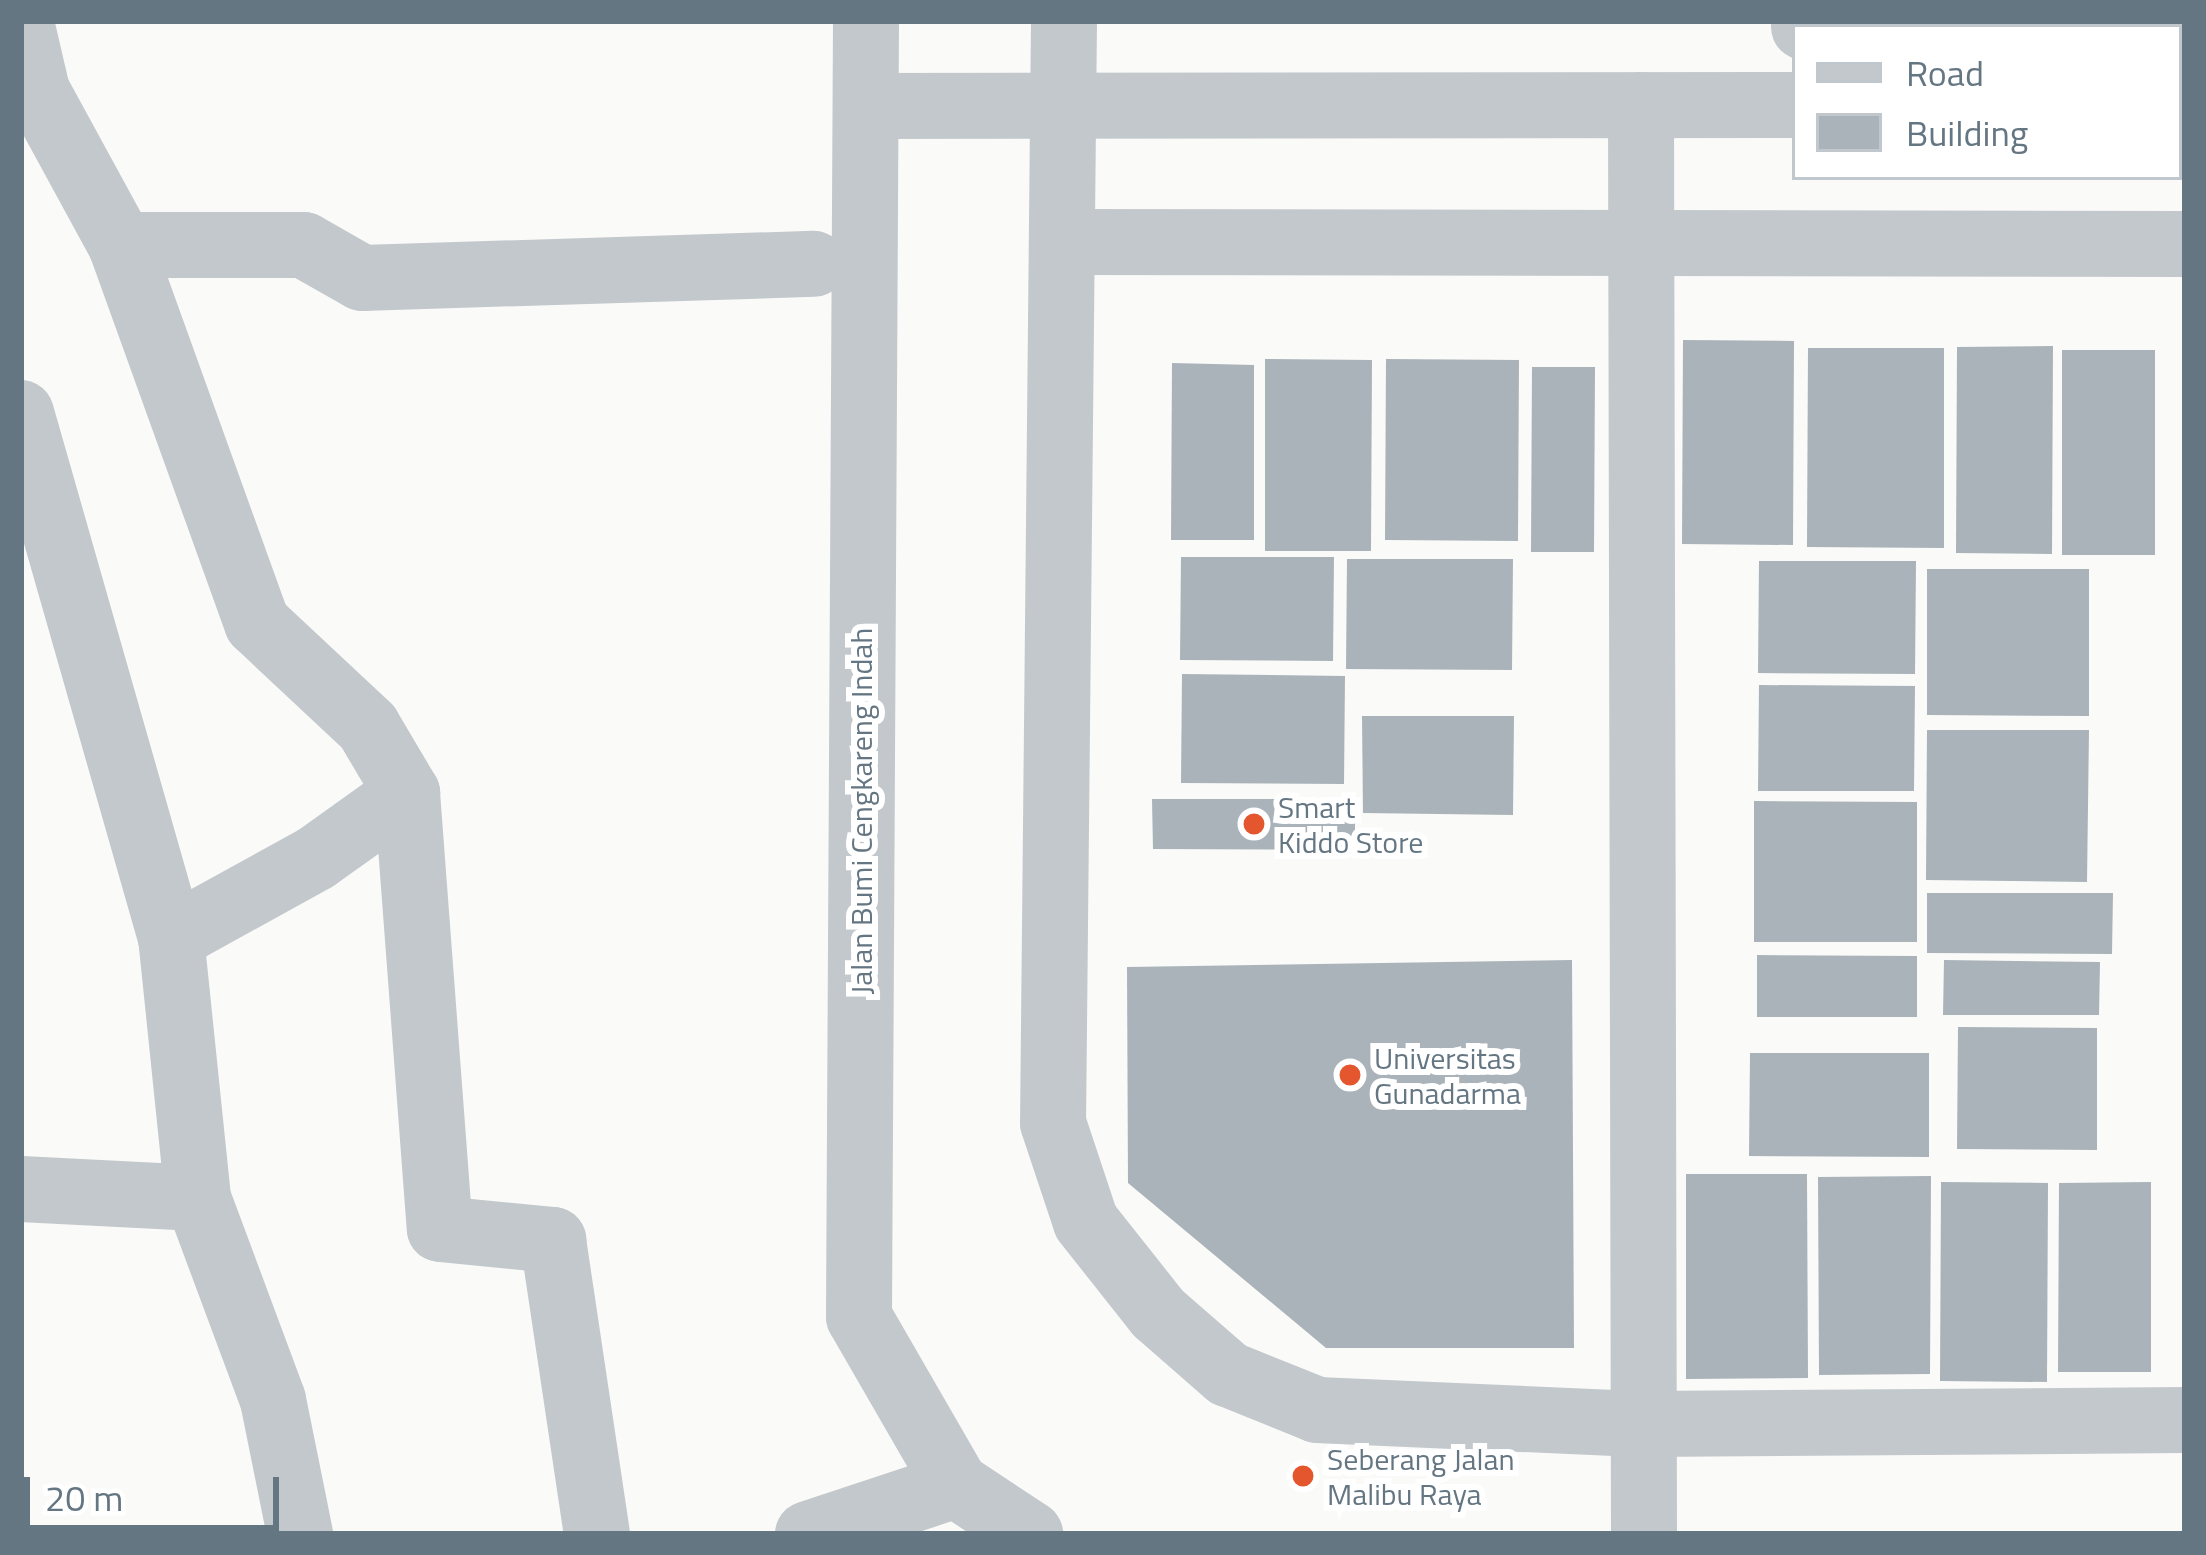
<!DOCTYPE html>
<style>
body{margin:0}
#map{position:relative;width:2206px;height:1555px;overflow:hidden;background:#fafaf8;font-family:"Titillium Web",sans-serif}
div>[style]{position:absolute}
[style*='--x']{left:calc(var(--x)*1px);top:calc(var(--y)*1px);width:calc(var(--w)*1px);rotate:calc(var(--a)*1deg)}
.building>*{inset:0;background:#aab3b9}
.minor>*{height:66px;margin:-33px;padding:0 33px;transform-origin:33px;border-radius:33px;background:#c3c8cc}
.dots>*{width:33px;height:33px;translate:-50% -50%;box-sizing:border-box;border:6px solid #fff;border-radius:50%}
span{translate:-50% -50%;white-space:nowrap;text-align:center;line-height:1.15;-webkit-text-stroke:12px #fff;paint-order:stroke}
.poi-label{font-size:30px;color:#657683}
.left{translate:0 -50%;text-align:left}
.street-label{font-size:30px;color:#657683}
.frame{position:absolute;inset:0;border:24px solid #657683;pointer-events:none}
.legend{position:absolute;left:1792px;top:24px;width:390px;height:156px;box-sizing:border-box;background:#fff;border:3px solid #c1c8cd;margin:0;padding:15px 21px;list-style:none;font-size:36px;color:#657683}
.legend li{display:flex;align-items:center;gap:24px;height:60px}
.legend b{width:60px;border:3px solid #c1c8cd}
.scale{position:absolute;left:24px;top:1477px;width:255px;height:54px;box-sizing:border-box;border:6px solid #657683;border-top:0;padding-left:15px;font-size:36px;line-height:42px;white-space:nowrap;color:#657683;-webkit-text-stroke:9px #fff;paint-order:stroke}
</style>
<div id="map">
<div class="building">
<div style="clip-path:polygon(1683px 340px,1794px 341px,1793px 545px,1682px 544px)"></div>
<div style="clip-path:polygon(2053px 346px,2052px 554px,1956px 553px,1957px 347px)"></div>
<div style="clip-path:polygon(1808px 348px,1944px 348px,1944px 548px,1807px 547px)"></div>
<div style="clip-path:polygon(2062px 350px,2155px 350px,2155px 555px,2062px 555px)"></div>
<div style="clip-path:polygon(1265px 359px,1372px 360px,1371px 551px,1265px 551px)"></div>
<div style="clip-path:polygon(1386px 359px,1519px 360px,1518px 541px,1385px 540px)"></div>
<div style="clip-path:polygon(1172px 363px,1254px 365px,1254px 540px,1171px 540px)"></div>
<div style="clip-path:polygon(1532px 367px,1595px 367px,1594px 552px,1531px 552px)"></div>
<div style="clip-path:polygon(1181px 557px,1334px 557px,1333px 661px,1180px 660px)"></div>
<div style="clip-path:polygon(1347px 559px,1513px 559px,1512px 670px,1346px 669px)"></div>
<div style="clip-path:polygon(1759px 561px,1916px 561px,1915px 674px,1758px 673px)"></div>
<div style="clip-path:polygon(1927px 569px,2089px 569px,2089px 716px,1927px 715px)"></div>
<div style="clip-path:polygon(1182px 674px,1345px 676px,1344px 784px,1181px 783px)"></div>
<div style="clip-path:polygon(1759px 685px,1915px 686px,1914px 791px,1758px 791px)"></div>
<div style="clip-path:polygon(1362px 716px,1514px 716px,1513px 815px,1363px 813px)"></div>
<div style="clip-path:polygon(1927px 730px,2089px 730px,2087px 882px,1926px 880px)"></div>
<div style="clip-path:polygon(1152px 799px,1355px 799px,1355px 850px,1153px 849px)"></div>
<div style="clip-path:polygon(1754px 801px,1917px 802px,1917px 942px,1754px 942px)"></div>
<div style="clip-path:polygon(1927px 893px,2113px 893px,2112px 954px,1927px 953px)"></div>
<div style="clip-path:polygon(1757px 955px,1917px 956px,1917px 1017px,1757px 1017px)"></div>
<div style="clip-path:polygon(1572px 960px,1574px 1348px,1326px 1348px,1128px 1183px,1127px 967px)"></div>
<div style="clip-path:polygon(1944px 960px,2100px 962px,2099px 1015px,1943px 1015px)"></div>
<div style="clip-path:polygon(1958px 1027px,2097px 1028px,2097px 1150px,1957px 1149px)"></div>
<div style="clip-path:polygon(1750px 1053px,1929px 1053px,1929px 1157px,1749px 1156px)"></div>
<div style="clip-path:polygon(1686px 1174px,1807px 1174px,1808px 1378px,1686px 1379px)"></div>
<div style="clip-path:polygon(1931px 1176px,1930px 1374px,1819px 1375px,1818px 1177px)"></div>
<div style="clip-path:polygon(1941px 1182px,2048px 1183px,2047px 1382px,1940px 1381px)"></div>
<div style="clip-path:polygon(2151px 1182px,2151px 1372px,2058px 1372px,2059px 1183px)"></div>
</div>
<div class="minor">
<div style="--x:866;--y:21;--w:1296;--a:90.31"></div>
<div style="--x:859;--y:1317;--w:194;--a:60"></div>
<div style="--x:956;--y:1485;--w:89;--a:33.5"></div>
<div style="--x:1064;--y:21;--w:1102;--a:90.57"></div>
<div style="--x:1053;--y:1123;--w:104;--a:71.6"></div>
<div style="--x:1086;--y:1222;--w:116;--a:51.6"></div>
<div style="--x:1158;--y:1313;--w:93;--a:41.1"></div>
<div style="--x:1228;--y:1374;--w:96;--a:22"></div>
<div style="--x:1317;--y:1410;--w:326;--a:2.5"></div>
<div style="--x:1643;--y:1424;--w:542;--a:-0.42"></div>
<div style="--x:1804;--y:21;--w:6;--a:90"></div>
<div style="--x:21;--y:22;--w:71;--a:76.9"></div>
<div style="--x:37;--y:91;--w:175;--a:61.4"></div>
<div style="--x:121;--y:245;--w:402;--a:70.2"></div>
<div style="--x:257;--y:623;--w:152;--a:43.1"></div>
<div style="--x:368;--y:727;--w:77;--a:59.4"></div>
<div style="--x:407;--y:793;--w:437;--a:85.7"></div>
<div style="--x:440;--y:1229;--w:114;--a:5.6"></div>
<div style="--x:553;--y:1240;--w:297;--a:81.5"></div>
<div style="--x:2179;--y:102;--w:6;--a:0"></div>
<div style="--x:1641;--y:105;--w:1429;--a:89.88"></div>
<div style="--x:866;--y:106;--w:929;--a:-0.06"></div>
<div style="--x:1062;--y:242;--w:1123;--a:0.1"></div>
<div style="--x:121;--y:245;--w:183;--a:0"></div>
<div style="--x:304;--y:245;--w:67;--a:29.6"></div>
<div style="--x:362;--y:278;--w:452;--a:-1.8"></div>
<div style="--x:21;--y:413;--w:546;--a:74.05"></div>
<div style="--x:21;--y:1189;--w:177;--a:2.9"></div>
<div style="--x:300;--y:1534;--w:137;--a:-101.4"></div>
<div style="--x:273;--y:1400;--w:215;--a:-110.4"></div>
<div style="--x:198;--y:1198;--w:261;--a:-95.9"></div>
<div style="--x:171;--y:938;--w:166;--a:-28.9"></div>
<div style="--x:316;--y:858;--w:112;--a:-35.5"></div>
<div style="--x:808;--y:1534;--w:156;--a:-18.3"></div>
</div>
<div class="dots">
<div style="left:1254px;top:824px;background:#e4572e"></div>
<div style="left:1350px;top:1075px;background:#e4572e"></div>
<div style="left:1303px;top:1476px;background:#e4572e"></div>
</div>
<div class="poi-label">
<span class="left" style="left:1278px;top:824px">Smart<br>Kiddo Store</span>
<span class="left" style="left:1374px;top:1075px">Universitas<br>Gunadarma</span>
<span class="left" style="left:1327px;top:1476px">Seberang Jalan<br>Malibu Raya</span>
</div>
<div class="street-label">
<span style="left:861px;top:811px;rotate:-90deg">Jalan Bumi Cengkareng Indah</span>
</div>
<div class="frame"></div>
<ul class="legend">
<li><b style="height:15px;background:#c3c8cc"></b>Road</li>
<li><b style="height:33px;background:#aab3b9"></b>Building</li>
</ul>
<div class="scale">20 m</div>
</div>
